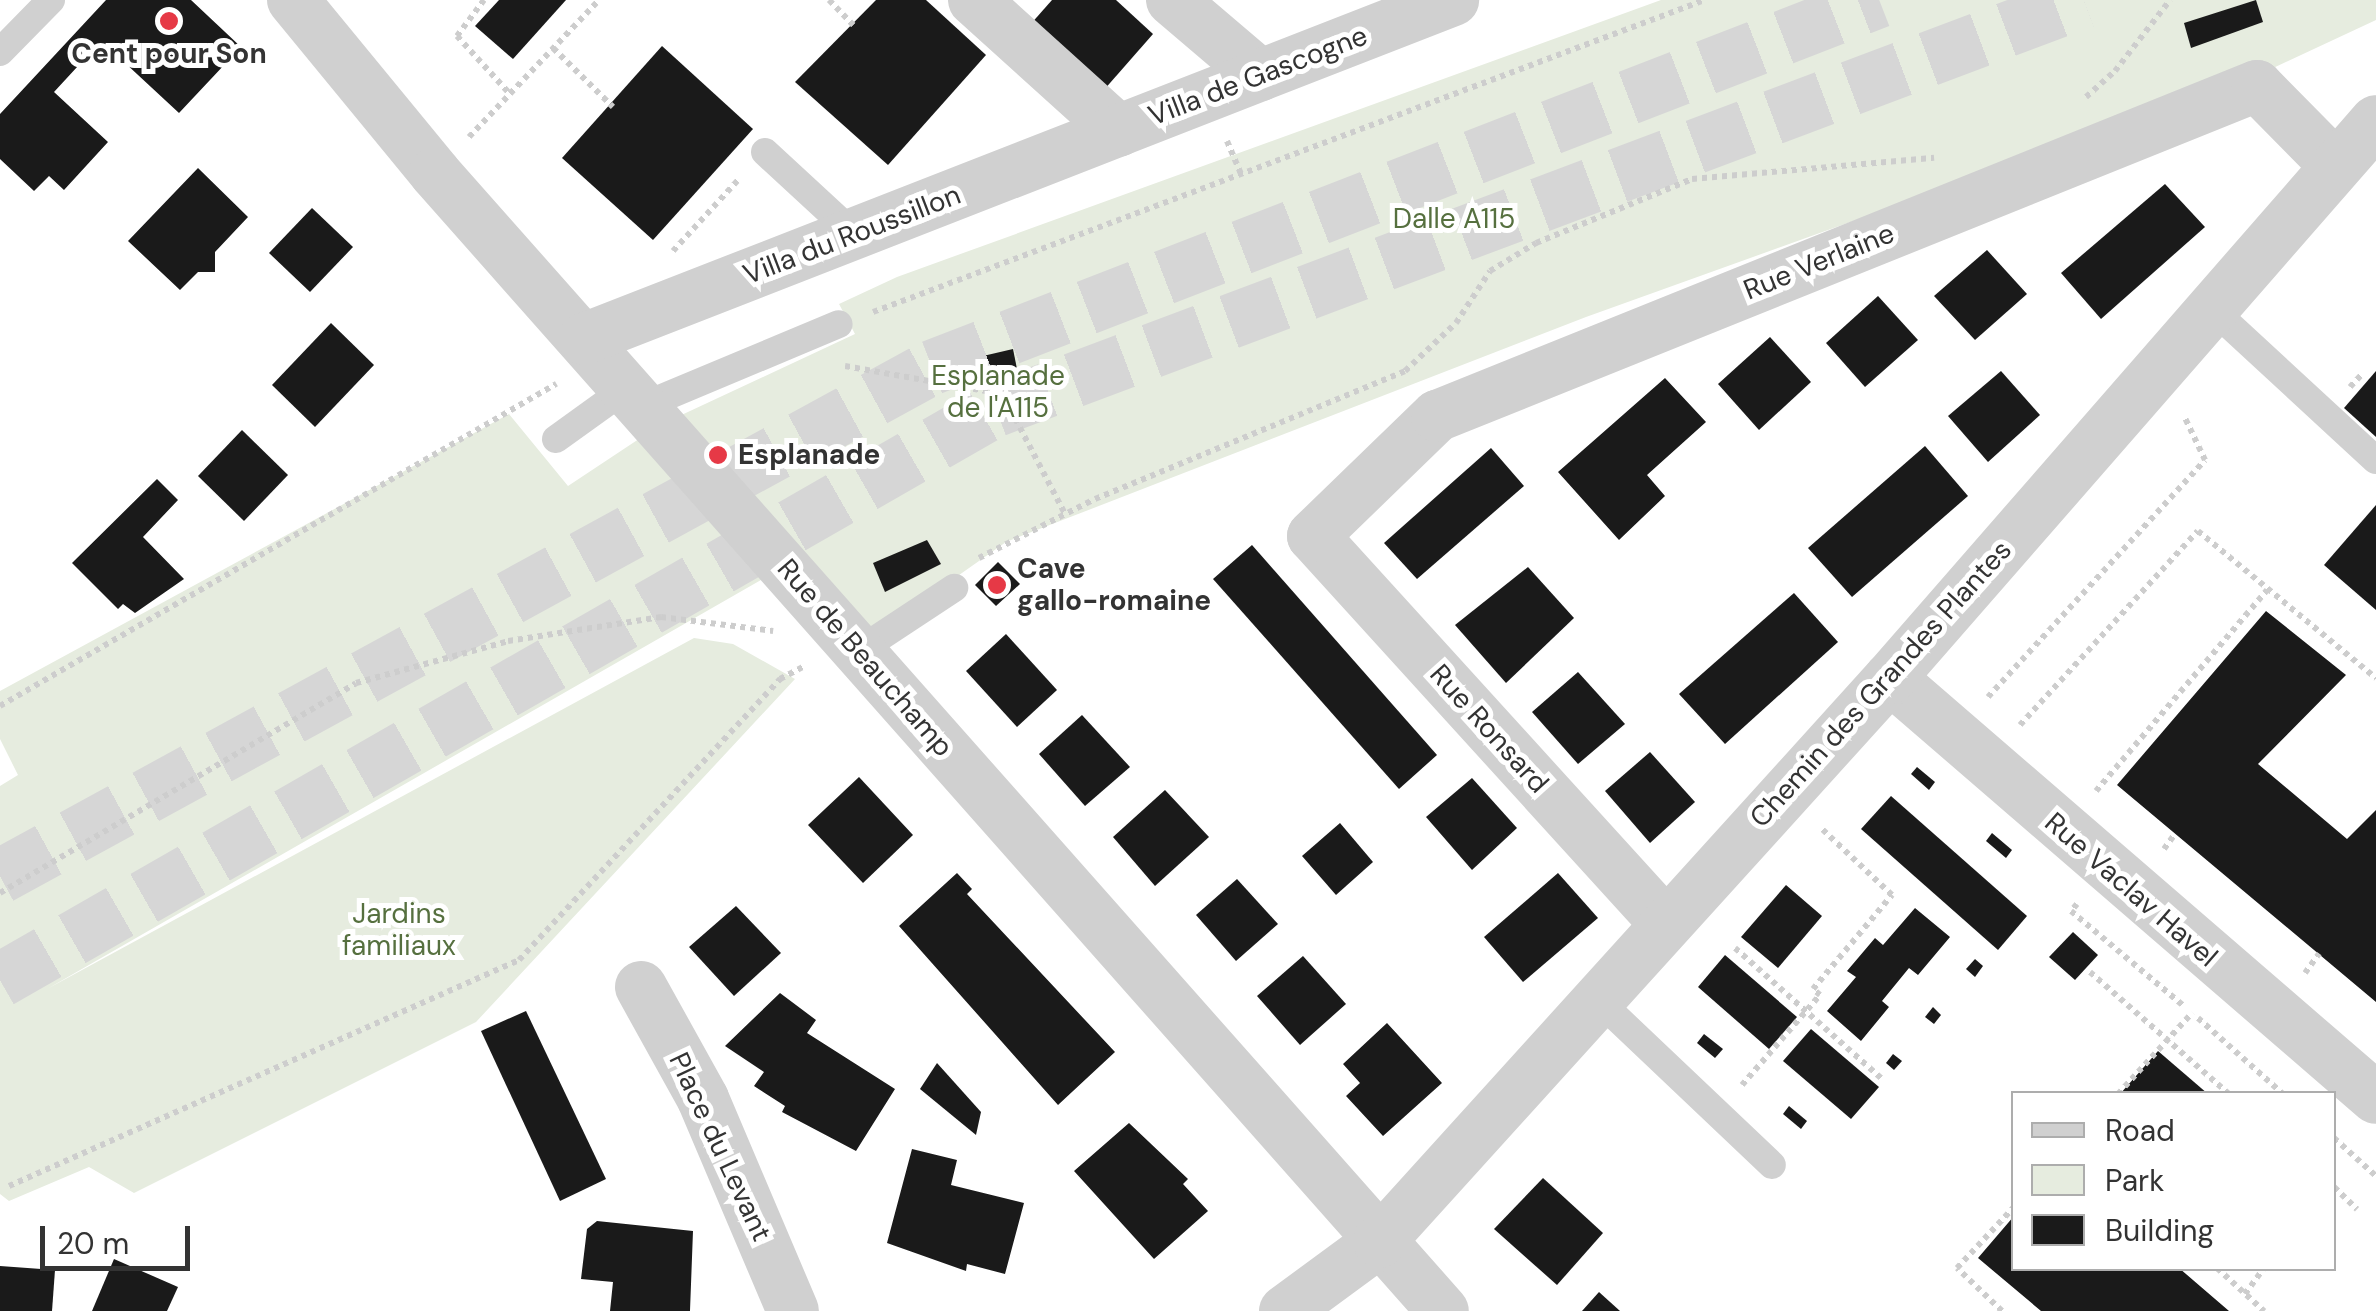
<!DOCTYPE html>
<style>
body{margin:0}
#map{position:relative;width:2376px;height:1311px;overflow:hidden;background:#fff;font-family:"DM Sans",sans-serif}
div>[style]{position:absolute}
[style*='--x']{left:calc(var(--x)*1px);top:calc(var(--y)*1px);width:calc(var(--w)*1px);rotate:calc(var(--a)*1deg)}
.green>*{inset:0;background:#e6ecdf}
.building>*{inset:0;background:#1a1a1a}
.motorway-tunnel>*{height:55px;margin-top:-27.5px;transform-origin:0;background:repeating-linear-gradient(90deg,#d6d6d6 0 55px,transparent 0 83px)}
.path>*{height:6px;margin-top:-3px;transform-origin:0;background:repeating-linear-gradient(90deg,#cdcdcd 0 5px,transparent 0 10px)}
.service>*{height:28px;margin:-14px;padding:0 14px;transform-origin:14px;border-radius:14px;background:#d0d0d0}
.minor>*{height:52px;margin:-26px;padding:0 26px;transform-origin:26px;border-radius:26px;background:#d0d0d0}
.dots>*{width:28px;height:28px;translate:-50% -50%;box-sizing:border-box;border:5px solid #fff;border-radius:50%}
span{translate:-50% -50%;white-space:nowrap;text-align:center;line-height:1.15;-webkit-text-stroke:10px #fff;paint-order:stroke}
.poi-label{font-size:28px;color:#333;font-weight:700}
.left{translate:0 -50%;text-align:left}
.street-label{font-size:28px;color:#333}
.park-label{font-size:28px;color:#56703f}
.legend{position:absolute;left:2011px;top:1091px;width:325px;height:180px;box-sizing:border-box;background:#fff;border:2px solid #adadad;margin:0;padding:12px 18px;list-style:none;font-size:30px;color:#333}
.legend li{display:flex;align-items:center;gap:20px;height:50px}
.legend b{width:50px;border:2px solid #adadad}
.scale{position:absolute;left:40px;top:1226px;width:150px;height:45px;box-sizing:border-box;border:5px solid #333;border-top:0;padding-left:12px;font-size:30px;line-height:35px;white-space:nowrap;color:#333;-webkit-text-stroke:8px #fff;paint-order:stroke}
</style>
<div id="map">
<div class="green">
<div style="clip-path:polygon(1661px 0,2376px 0,2376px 20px,2254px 77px,1586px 317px,1006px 542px,861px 644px,789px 564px,47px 989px,694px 638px,733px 644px,795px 679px,476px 1022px,134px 1193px,89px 1167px,9px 1201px,0 1194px,0 786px,18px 775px,0 739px,0 691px,509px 414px,568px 486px,660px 425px,855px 334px,839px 304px,897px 277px)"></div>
</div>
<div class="building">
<div style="clip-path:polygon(106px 0,191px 0,241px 47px,179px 113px,110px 49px,99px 61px,90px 53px,54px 92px,108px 142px,64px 190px,49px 176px,34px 191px,0 159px,0 114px)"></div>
<div style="clip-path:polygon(499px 0,566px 0,513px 59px,475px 26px)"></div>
<div style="clip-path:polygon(876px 0,926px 0,986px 55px,888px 165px,795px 82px)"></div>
<div style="clip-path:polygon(1052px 0,1116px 0,1153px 34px,1103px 91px,1029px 26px)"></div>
<div style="clip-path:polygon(2256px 0,2263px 22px,2191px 48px,2184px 23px)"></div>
<div style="clip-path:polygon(662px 46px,753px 129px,653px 240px,562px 158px)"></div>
<div style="clip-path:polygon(198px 168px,248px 217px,215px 252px,215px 272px,198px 272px,180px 290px,128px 241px)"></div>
<div style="clip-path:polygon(2165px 184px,2205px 227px,2101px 319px,2061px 273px)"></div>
<div style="clip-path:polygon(312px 208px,353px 247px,310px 292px,269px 253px)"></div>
<div style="clip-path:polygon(1987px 250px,2027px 294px,1975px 340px,1934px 296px)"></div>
<div style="clip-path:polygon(1878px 296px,1918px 340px,1865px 387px,1826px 343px)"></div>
<div style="clip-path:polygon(331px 323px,374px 365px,315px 427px,272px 385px)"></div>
<div style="clip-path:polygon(1770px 337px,1811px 382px,1759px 430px,1718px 384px)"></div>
<div style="clip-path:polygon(1013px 349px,1019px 379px,986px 384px,983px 356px)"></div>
<div style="clip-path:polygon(2001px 371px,2040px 415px,1988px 462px,1948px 416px)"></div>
<div style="clip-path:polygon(2376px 371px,2376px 437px,2344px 408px)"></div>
<div style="clip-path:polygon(1665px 378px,1706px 422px,1647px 475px,1665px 496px,1619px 540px,1558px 472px)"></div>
<div style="clip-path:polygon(242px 430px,288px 475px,244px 521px,198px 476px)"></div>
<div style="clip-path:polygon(1925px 446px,1968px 496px,1852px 597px,1808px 548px)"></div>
<div style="clip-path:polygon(1491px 448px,1524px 486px,1417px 579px,1384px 543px)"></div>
<div style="clip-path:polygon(157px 479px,178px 500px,143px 537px,184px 579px,135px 613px,123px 604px,118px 609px,72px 563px)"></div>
<div style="clip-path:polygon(2376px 505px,2376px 610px,2324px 565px)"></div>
<div style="clip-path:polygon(927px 540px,941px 564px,885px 592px,873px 563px)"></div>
<div style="clip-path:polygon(1252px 545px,1437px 755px,1399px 789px,1213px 579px)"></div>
<div style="clip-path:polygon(998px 562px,1020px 584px,996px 606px,975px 585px)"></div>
<div style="clip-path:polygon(1528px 567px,1574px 618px,1506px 683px,1455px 625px)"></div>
<div style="clip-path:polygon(1794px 593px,1838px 642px,1725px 744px,1679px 694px)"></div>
<div style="clip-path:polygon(2266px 611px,2346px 675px,2258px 764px,2347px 839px,2376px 810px,2376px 1002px,2117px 785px)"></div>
<div style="clip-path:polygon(1006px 634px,1057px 690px,1017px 727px,966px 671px)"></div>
<div style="clip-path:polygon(1578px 672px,1625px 724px,1578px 764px,1532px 712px)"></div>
<div style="clip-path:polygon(1082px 715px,1130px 767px,1085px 806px,1039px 754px)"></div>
<div style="clip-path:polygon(1650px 752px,1695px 802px,1650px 843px,1605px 791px)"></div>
<div style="clip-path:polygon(1917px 767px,1935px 782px,1929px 790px,1911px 774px)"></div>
<div style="clip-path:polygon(859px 777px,913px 835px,863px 883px,808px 825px)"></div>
<div style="clip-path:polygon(1472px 778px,1517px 828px,1472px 870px,1426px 817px)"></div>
<div style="clip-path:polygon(1165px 790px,1209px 837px,1155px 886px,1113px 837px)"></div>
<div style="clip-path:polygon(1891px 796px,2027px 916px,1998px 950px,1861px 829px)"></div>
<div style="clip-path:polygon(1340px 823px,1373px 862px,1336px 895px,1302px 856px)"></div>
<div style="clip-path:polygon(1992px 833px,2012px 850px,2006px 858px,1986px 841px)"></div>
<div style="clip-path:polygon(957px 873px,972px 889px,967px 894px,1115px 1052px,1058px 1105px,899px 926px)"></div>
<div style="clip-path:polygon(1558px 873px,1598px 918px,1523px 982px,1484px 937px)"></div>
<div style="clip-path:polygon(1237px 879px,1278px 924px,1236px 961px,1196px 915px)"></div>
<div style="clip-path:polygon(1786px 885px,1822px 916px,1778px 968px,1741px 937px)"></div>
<div style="clip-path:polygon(736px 906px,781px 953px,734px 996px,689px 947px)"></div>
<div style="clip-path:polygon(1915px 908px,1950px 937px,1918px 975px,1909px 968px,1882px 1001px,1889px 1007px,1861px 1041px,1827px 1011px,1856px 977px,1847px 971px,1875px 938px,1883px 945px)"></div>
<div style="clip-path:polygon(2073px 932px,2098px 955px,2075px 980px,2049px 957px)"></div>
<div style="clip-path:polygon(1725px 955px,1797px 1017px,1769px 1049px,1698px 987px)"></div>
<div style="clip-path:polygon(1303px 956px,1346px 1004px,1300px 1045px,1257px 996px)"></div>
<div style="clip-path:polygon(1975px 959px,1983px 966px,1975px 977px,1966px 969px)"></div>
<div style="clip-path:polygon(780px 993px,816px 1020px,807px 1033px,895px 1089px,856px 1151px,782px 1112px,785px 1106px,754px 1086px,764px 1072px,725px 1046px)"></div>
<div style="clip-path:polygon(1933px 1007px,1941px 1015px,1934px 1024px,1925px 1017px)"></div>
<div style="clip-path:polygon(526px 1011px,606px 1179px,560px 1201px,481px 1031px)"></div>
<div style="clip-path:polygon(1387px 1023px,1442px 1083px,1383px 1136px,1346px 1096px,1360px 1083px,1343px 1064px)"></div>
<div style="clip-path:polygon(1811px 1029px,1879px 1087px,1851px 1119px,1783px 1061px)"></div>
<div style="clip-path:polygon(1704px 1034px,1723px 1049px,1715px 1058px,1697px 1043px)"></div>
<div style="clip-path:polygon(2158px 1051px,2208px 1094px,2120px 1094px)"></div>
<div style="clip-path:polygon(1893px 1054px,1902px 1061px,1894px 1070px,1886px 1063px)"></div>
<div style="clip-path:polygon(937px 1063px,981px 1112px,976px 1135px,920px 1089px)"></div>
<div style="clip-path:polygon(1789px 1106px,1807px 1121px,1801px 1129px,1783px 1114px)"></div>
<div style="clip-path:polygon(1129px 1123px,1188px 1179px,1183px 1184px,1208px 1211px,1154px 1259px,1074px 1171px)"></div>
<div style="clip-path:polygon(912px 1149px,957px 1160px,951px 1185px,1024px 1203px,1005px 1274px,967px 1264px,966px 1271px,887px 1243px)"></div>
<div style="clip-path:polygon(1543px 1178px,1603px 1233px,1557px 1285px,1494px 1229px)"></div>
<div style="clip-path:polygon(2014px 1216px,2014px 1268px,2179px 1268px,2229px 1311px,2041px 1311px,1978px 1258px)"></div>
<div style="clip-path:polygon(597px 1221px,693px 1231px,690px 1311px,610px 1311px,613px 1282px,581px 1279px,587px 1229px)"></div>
<div style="clip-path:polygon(114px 1259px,178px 1287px,167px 1311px,92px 1311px)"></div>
<div style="clip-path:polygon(0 1266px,55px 1270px,52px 1311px,0 1311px)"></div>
<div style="clip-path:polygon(1599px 1292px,1620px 1311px,1582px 1311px)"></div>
</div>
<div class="motorway-tunnel">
<div style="--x:0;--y:876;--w:1062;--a:-28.64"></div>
<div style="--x:932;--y:367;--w:1016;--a:-21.18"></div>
<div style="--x:0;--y:980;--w:1148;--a:-29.83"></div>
<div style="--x:996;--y:409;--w:1162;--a:-20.6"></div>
</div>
<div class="path">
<div style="--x:484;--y:0;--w:45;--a:126.9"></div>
<div style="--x:457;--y:36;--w:77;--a:47.6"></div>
<div style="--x:829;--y:0;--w:35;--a:46"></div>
<div style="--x:553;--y:48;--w:84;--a:44.5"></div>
<div style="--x:2086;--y:97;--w:39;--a:-42"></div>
<div style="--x:2115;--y:71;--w:90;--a:-52.2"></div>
<div style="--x:469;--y:137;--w:189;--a:-46.5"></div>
<div style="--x:1227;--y:141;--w:39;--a:67"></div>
<div style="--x:673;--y:251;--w:99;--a:-47.5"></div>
<div style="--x:873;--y:312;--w:889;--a:-20.56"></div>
<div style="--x:845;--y:366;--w:153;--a:10.1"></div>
<div style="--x:996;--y:393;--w:13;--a:39"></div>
<div style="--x:1006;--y:401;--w:127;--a:62.4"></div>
<div style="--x:2350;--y:387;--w:18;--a:-47"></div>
<div style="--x:979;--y:558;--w:130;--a:-27"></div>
<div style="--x:1095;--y:499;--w:335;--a:-22.4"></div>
<div style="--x:1405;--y:371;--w:70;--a:-43.3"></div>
<div style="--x:1456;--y:323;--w:62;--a:-56.8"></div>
<div style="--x:1490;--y:271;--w:54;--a:-31.3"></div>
<div style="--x:1536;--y:243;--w:169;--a:-22.3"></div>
<div style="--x:1692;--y:179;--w:243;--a:-5"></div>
<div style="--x:1988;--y:697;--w:321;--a:-47.5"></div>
<div style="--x:2205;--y:460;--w:47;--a:-115.5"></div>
<div style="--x:0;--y:706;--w:643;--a:-30.08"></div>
<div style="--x:2020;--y:725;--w:263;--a:-47.5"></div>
<div style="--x:2198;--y:531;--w:231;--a:39.6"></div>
<div style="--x:2096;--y:791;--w:264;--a:-49.6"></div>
<div style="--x:2164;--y:849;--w:19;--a:-54"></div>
<div style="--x:0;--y:893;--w:413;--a:-30.5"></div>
<div style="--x:356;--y:683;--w:158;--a:-15.4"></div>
<div style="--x:508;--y:641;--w:155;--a:-8.9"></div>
<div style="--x:661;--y:617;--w:113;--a:7.1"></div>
<div style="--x:2077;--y:904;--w:9;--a:131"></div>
<div style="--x:2071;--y:911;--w:148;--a:40.1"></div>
<div style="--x:1735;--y:948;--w:197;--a:41.7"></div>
<div style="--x:2090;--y:972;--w:185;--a:41.3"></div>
<div style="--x:2305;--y:973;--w:24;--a:-54"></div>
<div style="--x:2198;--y:1018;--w:114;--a:41.8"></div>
<div style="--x:1742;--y:1085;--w:119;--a:-49.1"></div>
<div style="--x:1820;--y:995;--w:9;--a:-139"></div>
<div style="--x:1813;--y:989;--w:123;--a:-50"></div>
<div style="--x:1892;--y:895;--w:96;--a:-136.7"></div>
<div style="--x:2118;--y:1094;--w:110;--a:-47.6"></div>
<div style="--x:2334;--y:1138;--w:57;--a:42.1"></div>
<div style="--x:9;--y:1186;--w:558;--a:-23.9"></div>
<div style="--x:519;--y:960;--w:384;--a:-47.1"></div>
<div style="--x:780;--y:679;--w:26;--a:-28"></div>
<div style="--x:2334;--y:1187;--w:32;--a:44"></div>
<div style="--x:2217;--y:1268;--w:64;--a:42.5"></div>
<div style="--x:2245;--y:1294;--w:32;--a:-54"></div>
<div style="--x:2002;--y:1311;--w:62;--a:-136.3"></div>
<div style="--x:1957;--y:1268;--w:83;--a:-46.9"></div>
</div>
<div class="service">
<div style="--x:0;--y:52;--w:73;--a:-45.6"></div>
<div style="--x:765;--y:152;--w:122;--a:42.7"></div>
<div style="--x:2211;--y:308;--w:224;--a:42.7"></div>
<div style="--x:643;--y:406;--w:212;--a:-22.7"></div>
<div style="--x:556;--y:439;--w:87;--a:-35.7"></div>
<div style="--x:860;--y:650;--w:113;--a:-33.4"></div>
<div style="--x:1597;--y:999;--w:241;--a:43.5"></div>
</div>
<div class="minor">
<div style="--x:293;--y:0;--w:224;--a:50.6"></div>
<div style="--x:435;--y:173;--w:1520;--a:48.47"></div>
<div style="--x:974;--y:0;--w:195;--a:42.1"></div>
<div style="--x:1172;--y:0;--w:116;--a:40.4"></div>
<div style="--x:584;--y:339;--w:933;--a:-21.31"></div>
<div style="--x:1890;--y:678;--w:642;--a:40.83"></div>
<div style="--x:1665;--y:923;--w:523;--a:-132.29"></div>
<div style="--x:1313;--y:536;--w:173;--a:-44.1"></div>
<div style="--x:1437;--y:416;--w:884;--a:-21.92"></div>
<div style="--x:2257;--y:86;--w:112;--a:45.4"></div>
<div style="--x:641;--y:987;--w:128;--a:61"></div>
<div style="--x:703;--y:1099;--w:230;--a:67"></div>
<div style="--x:1285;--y:1311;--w:117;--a:-36.3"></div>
<div style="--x:1379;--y:1242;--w:761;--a:-47.82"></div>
<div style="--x:1890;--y:678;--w:739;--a:-48.89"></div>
</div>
<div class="dots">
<div style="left:169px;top:21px;background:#e63946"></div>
<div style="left:718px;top:455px;background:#e63946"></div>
<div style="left:997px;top:585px;background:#e63946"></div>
</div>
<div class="poi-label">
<span style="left:169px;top:54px">Cent pour Son</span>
<span class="left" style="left:738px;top:455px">Esplanade</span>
<span class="left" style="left:1017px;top:585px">Cave<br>gallo-romaine</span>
</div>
<div class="street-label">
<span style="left:1258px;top:76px;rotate:-21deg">Villa de Gascogne</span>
<span style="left:852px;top:235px;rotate:-21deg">Villa du Roussillon</span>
<span style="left:1819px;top:262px;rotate:-22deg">Rue Verlaine</span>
<span style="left:865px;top:658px;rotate:49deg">Rue de Beauchamp</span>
<span style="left:1881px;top:684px;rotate:-48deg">Chemin des Grandes Plantes</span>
<span style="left:1489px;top:729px;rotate:48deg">Rue Ronsard</span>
<span style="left:2131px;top:890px;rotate:41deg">Rue Vaclav Havel</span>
<span style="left:720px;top:1147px;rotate:65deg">Place du Levant</span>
</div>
<div class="park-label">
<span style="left:1454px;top:219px">Dalle A115</span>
<span style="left:998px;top:392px">Esplanade<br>de l'A115</span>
<span style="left:399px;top:930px">Jardins<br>familiaux</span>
</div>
<ul class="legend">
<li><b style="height:12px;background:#d0d0d0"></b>Road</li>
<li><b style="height:28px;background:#e6ecdf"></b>Park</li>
<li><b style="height:28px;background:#1a1a1a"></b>Building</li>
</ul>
<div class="scale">20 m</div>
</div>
